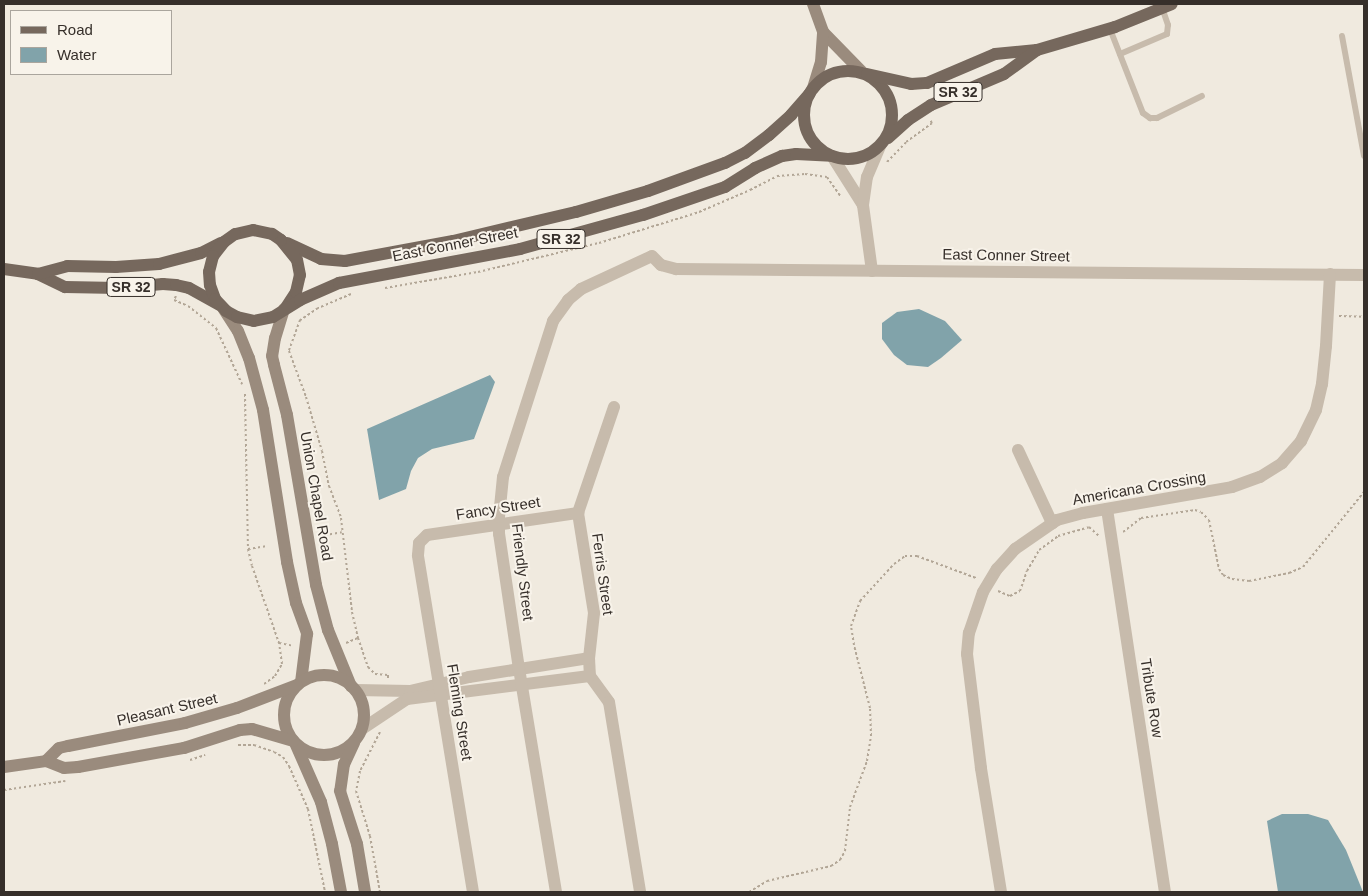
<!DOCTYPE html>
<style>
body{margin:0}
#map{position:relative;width:1368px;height:896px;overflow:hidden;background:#f0eadf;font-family:Helvetica,sans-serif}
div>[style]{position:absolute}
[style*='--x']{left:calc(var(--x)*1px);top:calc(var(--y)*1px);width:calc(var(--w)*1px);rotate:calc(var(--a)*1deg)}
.water>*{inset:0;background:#81a3aa}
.path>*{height:2px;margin-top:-1px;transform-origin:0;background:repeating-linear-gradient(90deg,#b2a696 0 2.5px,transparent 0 5px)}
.lane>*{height:6px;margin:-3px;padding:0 3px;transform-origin:3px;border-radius:3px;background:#c7bbac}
.street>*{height:12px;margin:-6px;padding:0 6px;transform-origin:6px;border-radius:6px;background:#c7bbac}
.secondary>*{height:12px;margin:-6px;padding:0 6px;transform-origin:6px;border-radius:6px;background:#9a8b7d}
.secondary>.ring{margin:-6px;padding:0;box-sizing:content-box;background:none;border:12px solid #9a8b7d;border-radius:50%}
.primary>*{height:12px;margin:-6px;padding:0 6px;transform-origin:6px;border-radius:6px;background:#76685d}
.primary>.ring{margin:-6px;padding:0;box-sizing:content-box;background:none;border:12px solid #76685d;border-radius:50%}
span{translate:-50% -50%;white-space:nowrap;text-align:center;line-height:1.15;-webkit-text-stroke:4px #f8f3ea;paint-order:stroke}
.shield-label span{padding:1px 4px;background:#f8f3ea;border:1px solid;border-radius:4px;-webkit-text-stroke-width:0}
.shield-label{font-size:14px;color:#362f2a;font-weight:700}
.street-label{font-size:15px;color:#362f2a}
.frame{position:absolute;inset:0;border:5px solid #362f2a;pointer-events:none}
.legend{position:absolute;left:10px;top:10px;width:162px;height:65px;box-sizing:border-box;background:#f8f3ea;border:1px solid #aaa59d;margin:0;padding:6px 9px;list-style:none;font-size:15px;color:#362f2a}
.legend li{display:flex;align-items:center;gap:10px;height:25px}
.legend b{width:25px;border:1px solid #aaa59d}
</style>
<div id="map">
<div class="water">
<div style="clip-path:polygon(919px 309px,945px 321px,962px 340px,941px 358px,928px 367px,907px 365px,894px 355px,882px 339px,882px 323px,897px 312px)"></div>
<div style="clip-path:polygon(490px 375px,495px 382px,474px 439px,432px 449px,418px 458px,411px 471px,406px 489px,379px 500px,367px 429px)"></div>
<div style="clip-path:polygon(1282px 814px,1308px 814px,1328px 820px,1346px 850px,1363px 892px,1278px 892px,1267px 821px)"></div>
</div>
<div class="path">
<div style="--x:887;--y:162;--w:28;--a:-46"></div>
<div style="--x:906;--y:142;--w:32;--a:-36"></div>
<div style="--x:932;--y:123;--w:4;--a:-124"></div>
<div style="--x:385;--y:288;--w:94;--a:-9.8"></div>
<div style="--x:478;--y:272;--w:124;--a:-13.5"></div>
<div style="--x:599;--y:243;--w:105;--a:-17.2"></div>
<div style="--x:699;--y:212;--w:56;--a:-23.3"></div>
<div style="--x:750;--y:190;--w:30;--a:-27"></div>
<div style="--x:777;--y:176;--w:28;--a:-4"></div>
<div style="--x:805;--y:174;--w:22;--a:8"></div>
<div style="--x:827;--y:177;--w:24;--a:55"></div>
<div style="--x:351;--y:294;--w:36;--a:157"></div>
<div style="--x:318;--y:308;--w:22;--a:146"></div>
<div style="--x:300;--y:320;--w:33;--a:110"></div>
<div style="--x:289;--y:351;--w:49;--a:69.7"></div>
<div style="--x:306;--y:397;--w:56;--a:73.5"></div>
<div style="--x:322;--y:451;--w:36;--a:79"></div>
<div style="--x:329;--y:486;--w:34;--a:69"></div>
<div style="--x:341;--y:518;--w:95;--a:83.3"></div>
<div style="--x:352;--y:612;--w:27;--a:77"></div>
<div style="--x:176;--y:296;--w:4;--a:117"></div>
<div style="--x:174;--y:300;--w:15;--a:23"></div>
<div style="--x:188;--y:306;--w:36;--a:38"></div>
<div style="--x:216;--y:328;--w:62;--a:65.1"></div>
<div style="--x:1339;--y:316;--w:25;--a:2"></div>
<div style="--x:245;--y:394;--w:155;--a:88.9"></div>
<div style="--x:248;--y:549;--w:17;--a:77"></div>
<div style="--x:252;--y:566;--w:82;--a:70.7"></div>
<div style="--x:1123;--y:532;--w:23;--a:-38"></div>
<div style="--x:1141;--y:518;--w:55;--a:-8.4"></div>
<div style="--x:1195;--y:510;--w:6;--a:18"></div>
<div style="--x:1201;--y:512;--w:11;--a:45"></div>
<div style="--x:1209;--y:520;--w:50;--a:78.5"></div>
<div style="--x:1219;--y:569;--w:7;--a:56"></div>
<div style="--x:1223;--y:575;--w:10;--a:24"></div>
<div style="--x:1232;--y:579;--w:17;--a:7"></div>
<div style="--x:1249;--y:581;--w:41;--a:-11.3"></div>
<div style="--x:1289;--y:573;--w:15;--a:-23"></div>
<div style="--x:1303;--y:567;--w:97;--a:-50.9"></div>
<div style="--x:320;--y:536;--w:22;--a:-10"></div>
<div style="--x:248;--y:549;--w:18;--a:-9"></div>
<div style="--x:998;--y:591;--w:13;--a:23"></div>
<div style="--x:1010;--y:596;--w:11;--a:-27"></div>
<div style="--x:1020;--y:591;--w:21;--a:-71"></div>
<div style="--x:1027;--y:571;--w:24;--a:-60"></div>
<div style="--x:1039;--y:550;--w:24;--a:-36"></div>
<div style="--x:1058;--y:536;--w:32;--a:-16"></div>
<div style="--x:1089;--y:527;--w:13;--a:42"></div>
<div style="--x:346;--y:643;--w:13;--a:-23"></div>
<div style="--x:358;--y:638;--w:31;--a:71"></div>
<div style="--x:368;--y:667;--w:10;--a:45"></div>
<div style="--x:375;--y:674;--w:13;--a:4"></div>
<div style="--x:388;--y:675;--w:3;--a:90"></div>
<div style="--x:264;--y:684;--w:14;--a:-36"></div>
<div style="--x:275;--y:676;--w:14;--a:-60"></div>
<div style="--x:282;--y:664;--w:21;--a:-98"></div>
<div style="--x:279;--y:643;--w:15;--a:11"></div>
<div style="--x:380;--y:732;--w:44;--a:117.1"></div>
<div style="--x:360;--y:771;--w:20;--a:101"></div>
<div style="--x:356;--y:791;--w:47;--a:72.7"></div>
<div style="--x:370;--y:836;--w:57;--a:79.9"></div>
<div style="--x:238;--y:745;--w:16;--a:0"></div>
<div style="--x:254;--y:745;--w:21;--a:19"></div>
<div style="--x:274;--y:752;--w:10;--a:29"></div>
<div style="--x:283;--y:757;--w:11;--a:56"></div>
<div style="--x:289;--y:766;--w:47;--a:66.2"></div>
<div style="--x:308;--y:809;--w:85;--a:78.4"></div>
<div style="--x:190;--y:760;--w:16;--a:-18"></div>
<div style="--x:4;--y:790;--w:62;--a:-8.4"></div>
<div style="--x:749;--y:892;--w:21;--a:-31"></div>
<div style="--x:767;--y:881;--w:66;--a:-13.2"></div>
<div style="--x:831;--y:866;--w:11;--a:-34"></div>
<div style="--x:840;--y:860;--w:10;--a:-61"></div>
<div style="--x:845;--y:851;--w:44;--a:-83.5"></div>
<div style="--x:850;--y:807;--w:49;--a:-69.7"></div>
<div style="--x:867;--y:761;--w:25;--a:-81"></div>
<div style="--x:871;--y:736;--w:28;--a:-92"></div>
<div style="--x:870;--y:708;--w:65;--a:-104.3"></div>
<div style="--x:854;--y:645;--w:19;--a:-99"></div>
<div style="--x:851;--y:626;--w:27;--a:-70"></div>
<div style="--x:860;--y:601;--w:50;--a:-47.4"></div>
<div style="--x:894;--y:564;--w:14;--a:-36"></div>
<div style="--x:905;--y:556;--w:12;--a:0"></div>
<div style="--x:917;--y:556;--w:63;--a:20.4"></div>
</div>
<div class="lane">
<div style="--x:1110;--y:29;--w:90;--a:68.6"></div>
<div style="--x:1143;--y:113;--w:9;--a:36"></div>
<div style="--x:1150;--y:118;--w:7;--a:0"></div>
<div style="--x:1157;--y:118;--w:50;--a:-26.1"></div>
<div style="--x:1342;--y:36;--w:122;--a:79.6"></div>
<div style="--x:1120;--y:54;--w:51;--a:-23.1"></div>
<div style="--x:1167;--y:34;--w:9;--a:-84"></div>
<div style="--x:1168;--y:25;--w:18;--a:-109"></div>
</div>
<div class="street">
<div style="--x:832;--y:156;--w:58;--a:57.7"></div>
<div style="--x:872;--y:271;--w:67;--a:-97.8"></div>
<div style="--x:863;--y:205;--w:28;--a:-82"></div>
<div style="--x:867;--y:177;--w:34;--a:-67"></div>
<div style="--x:614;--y:407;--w:112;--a:108.8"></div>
<div style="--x:578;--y:513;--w:101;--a:80.9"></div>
<div style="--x:594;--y:613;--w:45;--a:96.3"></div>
<div style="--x:589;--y:658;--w:18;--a:87"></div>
<div style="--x:590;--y:676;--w:32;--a:54"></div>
<div style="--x:609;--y:702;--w:193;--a:80.7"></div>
<div style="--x:1018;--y:450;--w:81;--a:65"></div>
<div style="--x:1107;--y:509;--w:387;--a:81.4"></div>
<div style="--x:356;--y:690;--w:54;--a:1.1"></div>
<div style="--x:410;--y:691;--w:61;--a:-13.3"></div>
<div style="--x:469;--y:677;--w:121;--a:-9"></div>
<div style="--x:362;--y:729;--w:54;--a:-33.7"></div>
<div style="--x:407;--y:699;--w:184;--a:-7.2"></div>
<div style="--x:473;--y:892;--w:341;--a:-99.3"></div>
<div style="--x:418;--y:555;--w:12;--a:-85"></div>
<div style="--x:419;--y:543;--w:11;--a:-45"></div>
<div style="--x:427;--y:535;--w:153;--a:-8.3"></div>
<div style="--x:556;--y:892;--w:226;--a:-99.4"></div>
<div style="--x:519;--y:669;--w:136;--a:-98.4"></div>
<div style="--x:499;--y:534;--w:17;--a:-90"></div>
<div style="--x:499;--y:517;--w:40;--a:-84.3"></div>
<div style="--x:503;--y:477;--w:164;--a:-72.2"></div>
<div style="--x:553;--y:321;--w:26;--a:-54"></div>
<div style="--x:568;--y:300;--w:17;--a:-40"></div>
<div style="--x:581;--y:289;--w:78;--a:-24.9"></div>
<div style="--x:652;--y:256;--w:13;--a:45"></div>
<div style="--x:661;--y:265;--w:16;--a:15"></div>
<div style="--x:676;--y:269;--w:688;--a:0.5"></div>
<div style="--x:1001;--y:892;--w:126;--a:-99.2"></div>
<div style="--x:981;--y:768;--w:115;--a:-97"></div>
<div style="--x:967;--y:654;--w:21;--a:-85"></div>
<div style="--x:969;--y:633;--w:43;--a:-71.1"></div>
<div style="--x:983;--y:592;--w:27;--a:-59"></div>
<div style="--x:997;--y:569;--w:27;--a:-48"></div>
<div style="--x:1015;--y:549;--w:51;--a:-34.6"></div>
<div style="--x:1057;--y:520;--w:27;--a:-15"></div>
<div style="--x:1083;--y:513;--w:151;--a:-9.9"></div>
<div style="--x:1232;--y:487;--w:30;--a:-20"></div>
<div style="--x:1260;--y:477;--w:26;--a:-32"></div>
<div style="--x:1282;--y:463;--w:29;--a:-49"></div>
<div style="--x:1301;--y:441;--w:34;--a:-64"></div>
<div style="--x:1316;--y:410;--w:27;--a:-77"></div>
<div style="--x:1322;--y:384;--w:38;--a:-84"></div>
<div style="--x:1326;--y:346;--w:72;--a:-86.8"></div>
</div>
<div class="secondary">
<div style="--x:813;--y:4;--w:30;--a:70"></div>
<div style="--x:823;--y:32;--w:57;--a:45.7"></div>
<div style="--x:813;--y:88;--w:27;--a:-73"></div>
<div style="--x:821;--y:62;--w:30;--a:-86"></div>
<div style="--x:223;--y:308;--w:27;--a:57"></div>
<div style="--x:238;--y:331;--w:29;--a:68"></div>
<div style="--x:249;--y:358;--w:54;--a:74.9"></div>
<div style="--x:263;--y:410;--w:154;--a:81"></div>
<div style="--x:287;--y:562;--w:42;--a:77.6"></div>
<div style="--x:296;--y:603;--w:33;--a:70"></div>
<div style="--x:307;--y:634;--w:48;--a:97.1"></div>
<div style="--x:284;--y:309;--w:30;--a:107"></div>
<div style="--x:275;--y:338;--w:18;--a:99"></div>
<div style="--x:272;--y:356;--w:9;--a:77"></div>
<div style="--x:274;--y:365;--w:52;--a:75.4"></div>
<div style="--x:287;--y:415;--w:172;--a:80.3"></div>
<div style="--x:316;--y:585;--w:47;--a:75.1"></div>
<div style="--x:328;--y:630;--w:61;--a:67.7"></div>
<div class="ring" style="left:284px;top:675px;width:68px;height:68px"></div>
<div style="--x:354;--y:743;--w:23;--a:115"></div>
<div style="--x:344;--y:764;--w:27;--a:98"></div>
<div style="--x:340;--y:791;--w:56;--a:72.2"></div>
<div style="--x:357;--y:844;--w:49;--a:80.5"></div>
<div style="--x:296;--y:745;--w:62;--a:66.3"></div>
<div style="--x:321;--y:802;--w:43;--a:75.3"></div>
<div style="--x:332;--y:844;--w:49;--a:79.4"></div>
<div style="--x:46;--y:761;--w:18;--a:-45"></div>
<div style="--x:59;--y:748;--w:9;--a:-13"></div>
<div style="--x:68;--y:746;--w:119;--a:-11.1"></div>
<div style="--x:185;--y:723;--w:54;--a:-16.1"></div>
<div style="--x:237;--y:708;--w:64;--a:-21"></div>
<div style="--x:4;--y:767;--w:42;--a:-8.1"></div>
<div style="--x:46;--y:761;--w:19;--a:21"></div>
<div style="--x:64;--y:768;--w:14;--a:-4"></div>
<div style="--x:78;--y:767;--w:108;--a:-10.2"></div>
<div style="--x:184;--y:748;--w:59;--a:-17.8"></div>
<div style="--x:240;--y:730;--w:12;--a:-5"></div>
<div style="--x:252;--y:729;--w:43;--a:16.3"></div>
</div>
<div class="primary">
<div class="ring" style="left:804px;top:71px;width:76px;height:76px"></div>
<div style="--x:867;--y:74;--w:45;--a:12.8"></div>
<div style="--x:911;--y:84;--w:16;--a:-4"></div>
<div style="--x:927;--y:83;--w:74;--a:-23.1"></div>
<div style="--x:995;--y:54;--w:42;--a:-5.4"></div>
<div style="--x:1037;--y:50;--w:81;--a:-16.4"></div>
<div style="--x:1115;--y:27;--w:61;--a:-22"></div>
<div style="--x:888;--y:138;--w:27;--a:-42"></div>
<div style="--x:908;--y:120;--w:27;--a:-33"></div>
<div style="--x:931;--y:105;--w:79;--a:-23"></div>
<div style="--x:1004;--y:74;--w:41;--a:-36"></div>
<div style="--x:287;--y:243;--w:38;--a:25"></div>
<div style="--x:321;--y:259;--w:24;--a:5"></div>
<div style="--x:345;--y:261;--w:110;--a:-10.5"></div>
<div style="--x:453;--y:241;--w:126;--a:-13.3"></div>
<div style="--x:576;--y:212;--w:75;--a:-16.3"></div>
<div style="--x:648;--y:191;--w:82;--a:-20"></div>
<div style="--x:725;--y:163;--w:22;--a:-27"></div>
<div style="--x:745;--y:153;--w:30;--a:-37"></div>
<div style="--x:769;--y:135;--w:30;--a:-42"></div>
<div style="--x:791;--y:115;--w:28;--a:-49"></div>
<div style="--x:4;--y:269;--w:34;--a:8"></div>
<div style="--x:38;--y:274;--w:30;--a:26"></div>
<div style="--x:65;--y:287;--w:53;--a:1.1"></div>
<div style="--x:118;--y:288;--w:45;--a:-5.1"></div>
<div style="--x:163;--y:284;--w:13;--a:4"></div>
<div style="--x:176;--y:285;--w:13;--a:13"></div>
<div style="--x:189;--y:288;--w:35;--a:29"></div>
<div style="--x:38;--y:274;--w:30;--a:-15"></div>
<div style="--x:67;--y:266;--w:49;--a:1.2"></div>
<div style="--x:116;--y:267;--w:43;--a:-4"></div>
<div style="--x:159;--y:264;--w:43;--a:-14.7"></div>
<div style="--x:201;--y:253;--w:22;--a:-27"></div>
<div style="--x:285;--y:309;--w:20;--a:-57"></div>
<div style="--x:296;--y:292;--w:17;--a:-77"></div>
<div style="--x:300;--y:275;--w:15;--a:-101"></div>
<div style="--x:297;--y:260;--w:26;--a:-129"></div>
<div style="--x:281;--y:240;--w:11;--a:-146"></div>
<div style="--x:272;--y:234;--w:19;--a:-168"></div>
<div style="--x:253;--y:230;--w:18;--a:167"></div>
<div style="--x:235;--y:234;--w:14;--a:144"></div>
<div style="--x:224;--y:242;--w:18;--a:128"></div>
<div style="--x:213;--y:256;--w:16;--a:104"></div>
<div style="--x:209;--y:272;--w:13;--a:86"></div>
<div style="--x:210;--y:285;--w:15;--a:70"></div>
<div style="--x:215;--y:299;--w:16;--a:47"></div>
<div style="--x:226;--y:311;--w:13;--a:29"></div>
<div style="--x:237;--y:317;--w:17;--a:13"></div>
<div style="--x:254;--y:321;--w:19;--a:-12"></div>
<div style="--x:273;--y:317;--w:32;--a:-32"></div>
<div style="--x:300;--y:300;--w:43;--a:-23.6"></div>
<div style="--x:339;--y:283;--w:184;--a:-10.6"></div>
<div style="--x:520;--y:249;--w:128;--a:-15.5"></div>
<div style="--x:643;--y:215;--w:87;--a:-18.9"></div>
<div style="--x:725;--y:187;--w:36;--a:-32"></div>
<div style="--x:755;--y:168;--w:30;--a:-24"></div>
<div style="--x:782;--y:156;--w:14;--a:-8"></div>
<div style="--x:796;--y:154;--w:35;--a:3"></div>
</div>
<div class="shield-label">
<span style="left:958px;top:92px">SR 32</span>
<span style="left:561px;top:239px">SR 32</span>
<span style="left:131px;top:287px">SR 32</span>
</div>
<div class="street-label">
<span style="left:455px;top:244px;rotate:-11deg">East Conner Street</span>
<span style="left:1006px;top:255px;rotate:1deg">East Conner Street</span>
<span style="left:1139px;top:488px;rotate:-10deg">Americana Crossing</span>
<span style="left:317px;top:496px;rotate:80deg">Union Chapel Road</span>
<span style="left:498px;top:508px;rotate:-9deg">Fancy Street</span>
<span style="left:523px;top:572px;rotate:83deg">Friendly Street</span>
<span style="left:603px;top:574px;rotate:82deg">Ferris Street</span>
<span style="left:1152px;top:698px;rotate:81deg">Tribute Row</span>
<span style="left:167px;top:709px;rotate:-13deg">Pleasant Street</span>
<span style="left:460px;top:712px;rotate:81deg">Fleming Street</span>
</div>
<div class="frame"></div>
<ul class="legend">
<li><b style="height:6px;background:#76685d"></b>Road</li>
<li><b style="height:14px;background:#81a3aa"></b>Water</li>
</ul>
</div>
